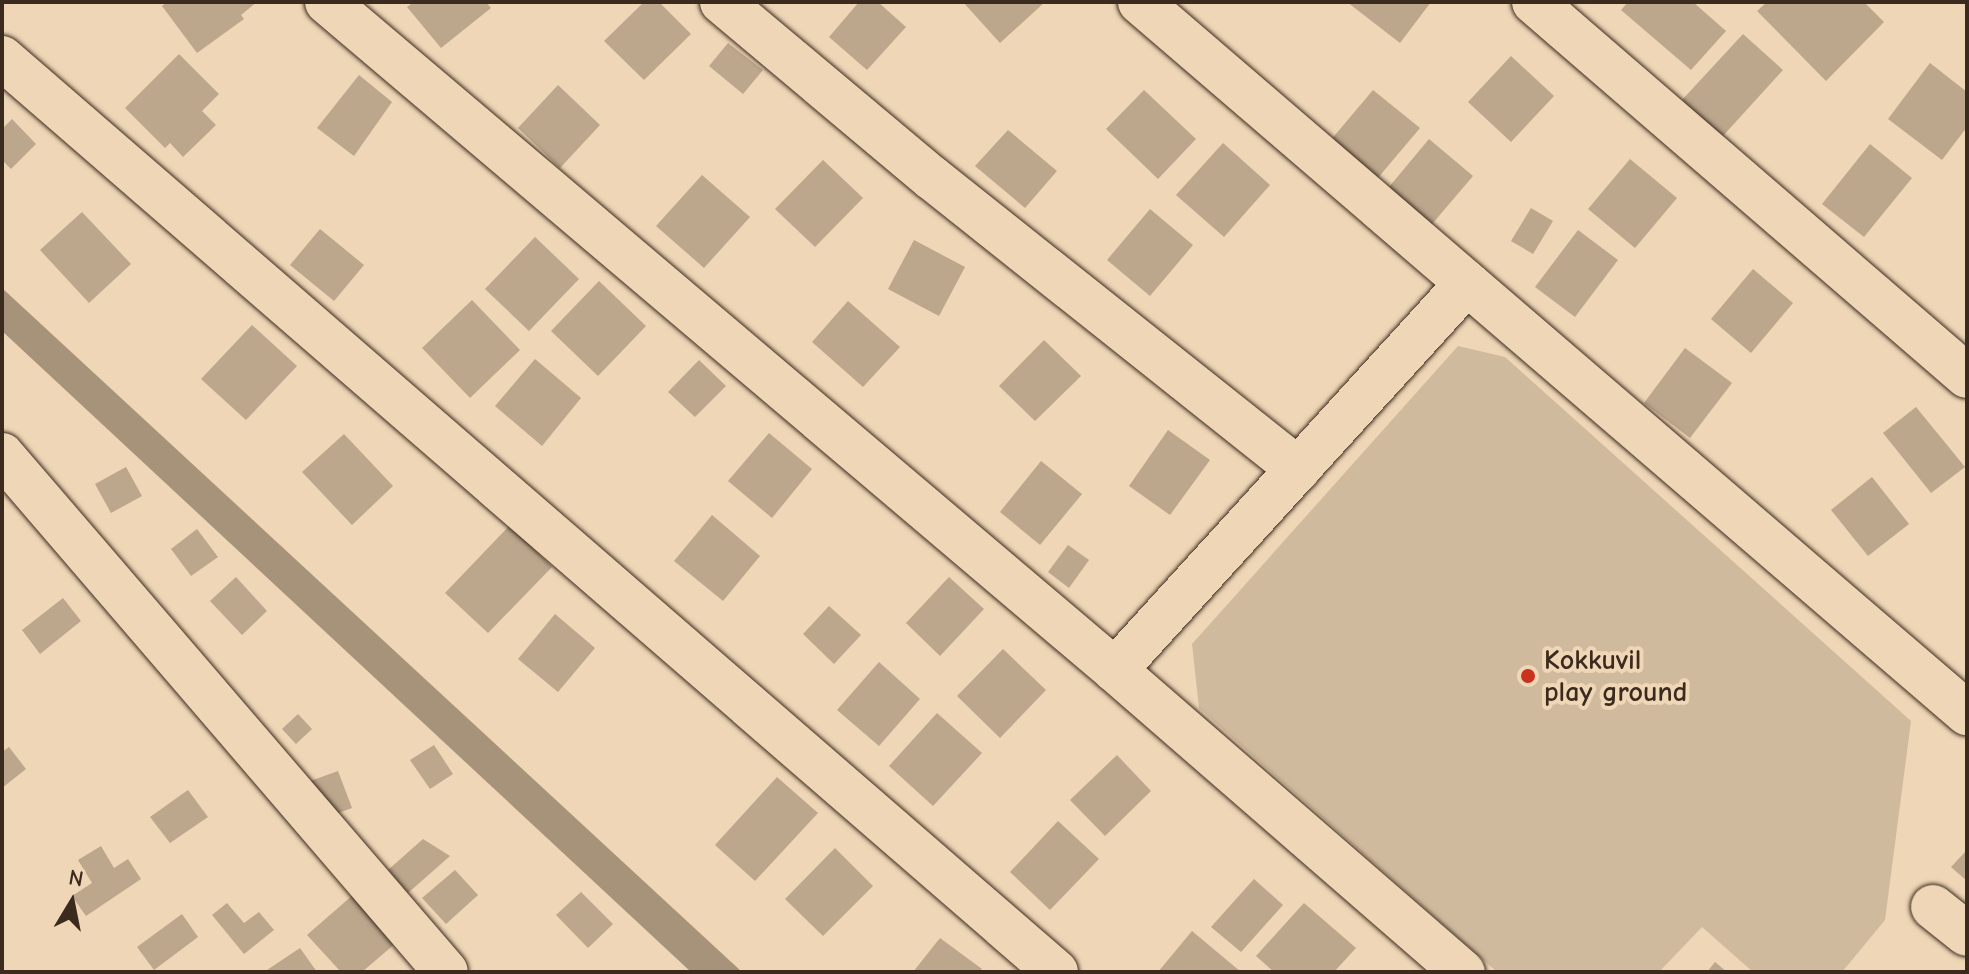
<!DOCTYPE html>
<style>
body{margin:0}
#map{position:relative;width:1969px;height:974px;overflow:hidden;background:#eed6b6;font-family:"Comic Neue",sans-serif}
div>[style]{position:absolute}
[style*='--x']{left:calc(var(--x)*1px);top:calc(var(--y)*1px);width:calc(var(--w)*1px);rotate:calc(var(--a)*1deg)}
.green>*{inset:0;background:#d0ba9d}
.water>*{inset:0;background:#a7927a}
.building>*{inset:0;background:#bca68c}
.roads{filter:drop-shadow(0 0 2px #3b2a1e) drop-shadow(0 0 2px #3b2a1e)}
.street>*{height:44px;margin:-22px;padding:0 22px;transform-origin:22px;border-radius:22px;background:#eed6b6}
.dots>*{width:22px;height:22px;translate:-50% -50%;box-sizing:border-box;border:4px solid #eed6b6;border-radius:50%}
span{translate:-50% -50%;white-space:nowrap;text-align:center;line-height:1.15;-webkit-text-stroke:8px #eed6b6;paint-order:stroke}
.poi-label{font-size:28px;color:#3b2a1e;font-weight:700}
.left{translate:0 -50%;text-align:left}
.frame{position:absolute;inset:0;border:4px solid #3b2a1e;pointer-events:none}
.north{position:absolute;left:32px;top:862px;width:80px;height:80px;-webkit-text-stroke:6px #eed6b6;paint-order:stroke;rotate:10deg;font-size:22px;font-weight:700;line-height:32px;text-align:center;color:#3b2a1e}
.north::after{content:'';display:block;margin:auto;width:28px;height:36px;background:#3b2a1e;clip-path:polygon(50% 0,100% 100%,50% 72%,0 100%)}
</style>
<div id="map">
<div class="green">
<div style="clip-path:polygon(1458px 346px,1505px 357px,1911px 721px,1885px 920px,1842px 972px,1753px 972px,1702px 927px,1659px 972px,1497px 972px,1199px 708px,1192px 644px)"></div>
</div>
<div class="water">
<div style="clip-path:polygon(2px 288px,742px 972px,691px 972px,2px 331px)"></div>
</div>
<div class="building">
<div style="clip-path:polygon(167px 2px,257px 2px,241px 15px,244px 19px,197px 53px,162px 6px)"></div>
<div style="clip-path:polygon(414px 2px,486px 2px,491px 8px,441px 48px,407px 7px)"></div>
<div style="clip-path:polygon(644px 2px,659px 2px,691px 34px,644px 80px,604px 41px)"></div>
<div style="clip-path:polygon(859px 2px,878px 2px,906px 27px,867px 70px,829px 37px)"></div>
<div style="clip-path:polygon(963px 2px,1045px 2px,1000px 43px)"></div>
<div style="clip-path:polygon(1347px 2px,1431px 2px,1400px 43px)"></div>
<div style="clip-path:polygon(1628px 2px,1693px 2px,1726px 31px,1691px 70px,1621px 10px)"></div>
<div style="clip-path:polygon(1767px 2px,1864px 2px,1884px 22px,1826px 81px,1757px 11px)"></div>
<div style="clip-path:polygon(1743px 34px,1783px 70px,1722px 137px,1682px 100px)"></div>
<div style="clip-path:polygon(728px 43px,763px 70px,743px 94px,709px 66px)"></div>
<div style="clip-path:polygon(179px 54px,219px 94px,202px 111px,216px 125px,183px 157px,170px 143px,165px 148px,125px 108px)"></div>
<div style="clip-path:polygon(1511px 56px,1554px 96px,1511px 142px,1468px 102px)"></div>
<div style="clip-path:polygon(1930px 63px,1967px 92px,1967px 127px,1942px 160px,1888px 119px)"></div>
<div style="clip-path:polygon(359px 75px,392px 102px,354px 156px,317px 128px)"></div>
<div style="clip-path:polygon(558px 85px,600px 125px,560px 168px,518px 128px)"></div>
<div style="clip-path:polygon(1144px 90px,1196px 139px,1158px 179px,1106px 129px)"></div>
<div style="clip-path:polygon(1373px 90px,1420px 128px,1377px 179px,1330px 141px)"></div>
<div style="clip-path:polygon(12px 119px,36px 144px,11px 169px,2px 160px,2px 129px)"></div>
<div style="clip-path:polygon(1008px 130px,1057px 171px,1025px 208px,975px 166px)"></div>
<div style="clip-path:polygon(1429px 139px,1473px 176px,1427px 230px,1384px 193px)"></div>
<div style="clip-path:polygon(1223px 143px,1270px 185px,1224px 237px,1176px 195px)"></div>
<div style="clip-path:polygon(1870px 144px,1912px 178px,1864px 237px,1822px 204px)"></div>
<div style="clip-path:polygon(1630px 159px,1677px 198px,1635px 248px,1588px 209px)"></div>
<div style="clip-path:polygon(823px 160px,863px 198px,815px 247px,775px 209px)"></div>
<div style="clip-path:polygon(702px 175px,750px 217px,704px 268px,656px 226px)"></div>
<div style="clip-path:polygon(1531px 208px,1553px 221px,1533px 254px,1511px 241px)"></div>
<div style="clip-path:polygon(1150px 209px,1193px 245px,1150px 296px,1107px 260px)"></div>
<div style="clip-path:polygon(82px 212px,131px 264px,89px 303px,40px 250px)"></div>
<div style="clip-path:polygon(320px 229px,364px 265px,334px 301px,290px 265px)"></div>
<div style="clip-path:polygon(1578px 230px,1618px 260px,1575px 317px,1535px 287px)"></div>
<div style="clip-path:polygon(535px 237px,579px 279px,529px 331px,485px 289px)"></div>
<div style="clip-path:polygon(914px 240px,965px 267px,939px 316px,888px 289px)"></div>
<div style="clip-path:polygon(1753px 269px,1793px 303px,1751px 353px,1711px 319px)"></div>
<div style="clip-path:polygon(599px 281px,646px 326px,598px 376px,551px 331px)"></div>
<div style="clip-path:polygon(472px 300px,520px 350px,470px 398px,422px 348px)"></div>
<div style="clip-path:polygon(848px 301px,900px 347px,863px 387px,812px 342px)"></div>
<div style="clip-path:polygon(252px 325px,297px 366px,246px 420px,201px 379px)"></div>
<div style="clip-path:polygon(1044px 340px,1081px 376px,1035px 421px,999px 386px)"></div>
<div style="clip-path:polygon(1685px 348px,1732px 383px,1690px 438px,1644px 403px)"></div>
<div style="clip-path:polygon(535px 359px,581px 398px,542px 446px,495px 406px)"></div>
<div style="clip-path:polygon(699px 360px,726px 386px,695px 417px,668px 392px)"></div>
<div style="clip-path:polygon(1916px 407px,1965px 467px,1931px 493px,1883px 433px)"></div>
<div style="clip-path:polygon(1168px 430px,1210px 460px,1170px 515px,1129px 486px)"></div>
<div style="clip-path:polygon(769px 433px,812px 469px,772px 518px,728px 481px)"></div>
<div style="clip-path:polygon(344px 434px,393px 486px,352px 525px,302px 472px)"></div>
<div style="clip-path:polygon(1041px 461px,1082px 494px,1040px 545px,1000px 512px)"></div>
<div style="clip-path:polygon(126px 467px,142px 496px,111px 513px,95px 484px)"></div>
<div style="clip-path:polygon(1872px 477px,1909px 524px,1868px 556px,1831px 510px)"></div>
<div style="clip-path:polygon(712px 515px,760px 556px,723px 601px,674px 561px)"></div>
<div style="clip-path:polygon(510px 525px,552px 567px,488px 633px,445px 593px)"></div>
<div style="clip-path:polygon(197px 529px,218px 557px,191px 576px,171px 549px)"></div>
<div style="clip-path:polygon(1068px 545px,1089px 560px,1069px 588px,1048px 572px)"></div>
<div style="clip-path:polygon(236px 577px,267px 611px,242px 635px,210px 601px)"></div>
<div style="clip-path:polygon(949px 577px,984px 609px,940px 656px,906px 623px)"></div>
<div style="clip-path:polygon(63px 598px,81px 621px,40px 654px,22px 630px)"></div>
<div style="clip-path:polygon(829px 606px,861px 635px,834px 664px,803px 634px)"></div>
<div style="clip-path:polygon(555px 614px,595px 648px,558px 692px,518px 659px)"></div>
<div style="clip-path:polygon(1003px 649px,1046px 690px,1000px 738px,957px 696px)"></div>
<div style="clip-path:polygon(879px 662px,920px 699px,879px 746px,837px 710px)"></div>
<div style="clip-path:polygon(937px 713px,982px 753px,933px 806px,889px 766px)"></div>
<div style="clip-path:polygon(298px 714px,312px 729px,296px 744px,282px 729px)"></div>
<div style="clip-path:polygon(434px 745px,453px 774px,430px 789px,410px 760px)"></div>
<div style="clip-path:polygon(9px 747px,26px 769px,2px 788px,2px 752px)"></div>
<div style="clip-path:polygon(1117px 755px,1151px 791px,1105px 836px,1070px 800px)"></div>
<div style="clip-path:polygon(338px 771px,352px 808px,319px 820px,305px 783px)"></div>
<div style="clip-path:polygon(777px 777px,818px 813px,755px 881px,715px 845px)"></div>
<div style="clip-path:polygon(188px 790px,208px 817px,170px 843px,150px 817px)"></div>
<div style="clip-path:polygon(1058px 821px,1099px 859px,1050px 910px,1010px 872px)"></div>
<div style="clip-path:polygon(423px 839px,450px 856px,408px 893px,388px 870px)"></div>
<div style="clip-path:polygon(101px 846px,114px 868px,128px 859px,141px 879px,86px 916px,72px 896px,92px 883px,78px 860px)"></div>
<div style="clip-path:polygon(835px 848px,873px 886px,823px 936px,785px 899px)"></div>
<div style="clip-path:polygon(1967px 850px,1967px 881px,1951px 867px)"></div>
<div style="clip-path:polygon(455px 870px,478px 895px,446px 924px,422px 898px)"></div>
<div style="clip-path:polygon(1254px 879px,1283px 905px,1241px 952px,1211px 927px)"></div>
<div style="clip-path:polygon(581px 892px,613px 924px,588px 948px,556px 915px)"></div>
<div style="clip-path:polygon(354px 894px,397px 942px,362px 972px,341px 972px,307px 935px)"></div>
<div style="clip-path:polygon(227px 903px,244px 923px,259px 912px,274px 930px,244px 954px,212px 915px)"></div>
<div style="clip-path:polygon(1304px 903px,1356px 948px,1334px 972px,1274px 972px,1256px 956px)"></div>
<div style="clip-path:polygon(182px 914px,198px 937px,154px 970px,137px 947px)"></div>
<div style="clip-path:polygon(1192px 931px,1241px 972px,1158px 972px)"></div>
<div style="clip-path:polygon(940px 938px,982px 969px,980px 972px,913px 972px)"></div>
<div style="clip-path:polygon(300px 948px,317px 972px,264px 972px)"></div>
<div style="clip-path:polygon(1715px 962px,1727px 972px,1707px 972px)"></div>
</div>
<div class="roads">
<div class="street">
<div style="--x:327;--y:2;--w:1033;--a:40.29"></div>
<div style="--x:1115;--y:670;--w:461;--a:41"></div>
<div style="--x:722;--y:2;--w:274;--a:40"></div>
<div style="--x:932;--y:178;--w:468;--a:38.5"></div>
<div style="--x:1140;--y:2;--w:1091;--a:40.69"></div>
<div style="--x:1534;--y:2;--w:572;--a:40.82"></div>
<div style="--x:2;--y:58;--w:1395;--a:40.93"></div>
<div style="--x:2;--y:455;--w:681;--a:49.34"></div>
<div style="--x:1115;--y:670;--w:523;--a:-47.71"></div>
<div style="--x:1933;--y:907;--w:43;--a:38.5"></div>
</div>
</div>
<div class="dots">
<div style="left:1528px;top:676px;background:#c8321e"></div>
</div>
<div class="poi-label">
<span class="left" style="left:1544px;top:676px">Kokkuvil<br>play ground</span>
</div>
<div class="frame"></div>
<div class="north">N</div>
</div>
